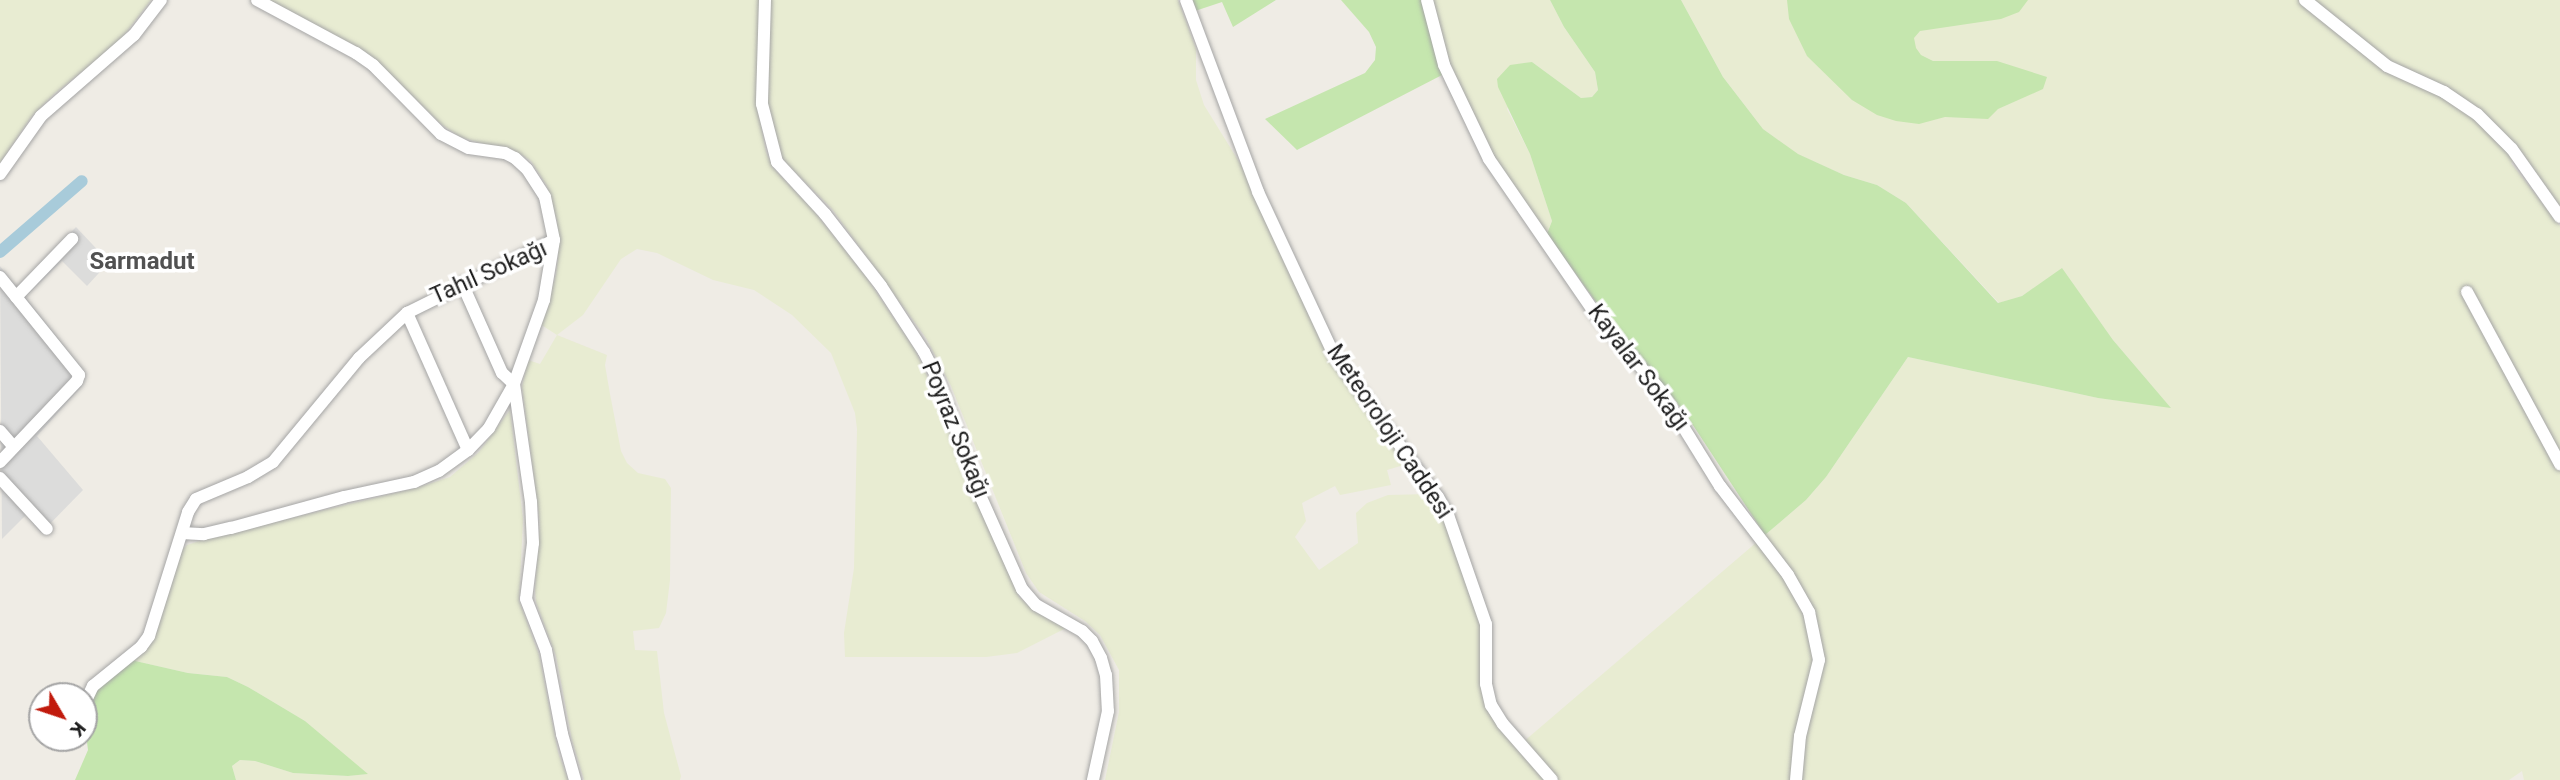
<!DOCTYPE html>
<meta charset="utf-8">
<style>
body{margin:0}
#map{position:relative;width:2560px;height:780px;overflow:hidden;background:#efece5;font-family:Roboto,sans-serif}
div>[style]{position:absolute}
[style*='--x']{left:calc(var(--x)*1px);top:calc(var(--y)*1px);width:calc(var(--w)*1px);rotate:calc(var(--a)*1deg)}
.residential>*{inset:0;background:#dcdcdb}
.farmland>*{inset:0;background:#e8ecd2}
.grass>*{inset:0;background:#c5e6ae}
.canal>*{height:12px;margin:-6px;padding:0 6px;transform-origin:6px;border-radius:6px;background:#a8cbda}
.roads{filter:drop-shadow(0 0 2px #a5a5a5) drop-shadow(0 0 2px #a5a5a5)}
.minor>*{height:12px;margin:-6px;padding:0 6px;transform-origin:6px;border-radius:6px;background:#fff}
span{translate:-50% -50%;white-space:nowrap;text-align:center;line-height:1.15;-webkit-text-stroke:7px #fff;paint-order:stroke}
.street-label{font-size:23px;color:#1e1e1e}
.neighbourhood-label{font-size:24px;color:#515151;font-weight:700}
.north{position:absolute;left:28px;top:682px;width:70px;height:70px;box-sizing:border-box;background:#fff;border:2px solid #a5a5a5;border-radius:50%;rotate:129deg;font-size:19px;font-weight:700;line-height:28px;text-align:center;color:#1e1e1e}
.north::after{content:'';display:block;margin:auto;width:24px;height:32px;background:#c11a0c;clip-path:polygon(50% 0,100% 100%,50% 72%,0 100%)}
</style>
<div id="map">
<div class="residential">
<div style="clip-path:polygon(76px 227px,109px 262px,87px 286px,62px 261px,25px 297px,84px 371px,82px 386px,37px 436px,83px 490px,41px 533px,26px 515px,2px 539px,0 266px,17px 288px)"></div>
</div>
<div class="farmland">
<div style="clip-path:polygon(0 0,151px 0,118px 43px,55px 93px,31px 117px,0 163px)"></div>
<div style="clip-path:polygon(269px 0,760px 0,756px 100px,766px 152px,773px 168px,813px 210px,866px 277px,915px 350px,948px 421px,1019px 597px,1036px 612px,1066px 628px,1017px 653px,986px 657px,845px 657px,844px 633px,854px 568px,857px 429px,855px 413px,831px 353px,792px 315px,754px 290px,713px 280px,657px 253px,637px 249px,621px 259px,583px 315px,557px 335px,607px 355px,605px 365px,610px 394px,621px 451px,627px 463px,638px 473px,665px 479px,671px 488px,670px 580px,666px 613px,659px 628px,633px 631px,635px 650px,657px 651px,664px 713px,681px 776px,680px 780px,584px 780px,572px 740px,556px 656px,536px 602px,535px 590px,540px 523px,522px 387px,528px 360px,540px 364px,557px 335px,540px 324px,556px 275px,558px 257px,557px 220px,547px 186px,531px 161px,522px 155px,460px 137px,441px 124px,393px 77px)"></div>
<div style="clip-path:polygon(769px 0,1178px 0,1196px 49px,1196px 80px,1204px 105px,1241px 165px,1328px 353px,1341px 376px,1407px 464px,1387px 470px,1391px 485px,1340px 495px,1335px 486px,1302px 503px,1306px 521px,1295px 537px,1319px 570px,1358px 543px,1356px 513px,1367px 503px,1388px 495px,1430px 494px,1446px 522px,1478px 611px,1498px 727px,1516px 748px,1806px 500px,1826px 477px,1908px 357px,2098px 398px,2170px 407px,2113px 340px,2062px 269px,2022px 296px,1999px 303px,1906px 203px,1877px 185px,1844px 175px,1797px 154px,1763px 129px,1723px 77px,1681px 0,2560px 0,2560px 206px,2521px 153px,2511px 163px,2560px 226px,2560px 780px,2524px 780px,2522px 771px,2509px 780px,1105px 780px,1119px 712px,1119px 670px,1100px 635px,1085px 621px,1039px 592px,1026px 573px,951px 386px,926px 338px,832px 209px,785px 162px,777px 148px,768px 111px)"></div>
<div style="clip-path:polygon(1431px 0,1550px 0,1564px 27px,1595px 72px,1598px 90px,1592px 97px,1581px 98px,1532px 62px,1507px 109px,1530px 154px,1552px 221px,1547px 234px,1492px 154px,1452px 76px)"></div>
<div style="clip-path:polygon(510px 410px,523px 519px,519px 601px,539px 655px,558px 752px,568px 780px,236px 780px,232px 766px,240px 760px,255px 761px,293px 773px,348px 776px,367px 774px,305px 721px,248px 687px,227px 677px,188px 673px,131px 660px,181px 551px,187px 545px,208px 538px,416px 488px,450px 477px,479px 452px)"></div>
</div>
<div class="grass">
<div style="clip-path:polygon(1192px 0,1276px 0,1233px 27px,1222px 2px,1195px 11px)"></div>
<div style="clip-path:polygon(1341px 0,1421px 0,1442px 75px,1297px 150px,1265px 119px,1365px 73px,1375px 60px,1376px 47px,1369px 32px)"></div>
<div style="clip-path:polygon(1550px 0,1681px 0,1723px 77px,1763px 129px,1798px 154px,1844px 175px,1877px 185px,1906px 203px,1998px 303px,2022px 296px,2062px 268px,2113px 340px,2171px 408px,2098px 398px,1908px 357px,1826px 477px,1806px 500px,1765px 535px,1685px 413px,1596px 302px,1547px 234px,1552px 221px,1530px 154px,1498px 87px,1497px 79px,1510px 65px,1532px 62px,1581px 98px,1592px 97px,1598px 90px,1595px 72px,1564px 27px)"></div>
<div style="clip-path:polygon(1787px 0,2028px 0,2019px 12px,2001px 19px,1920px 31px,1914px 38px,1916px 48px,1921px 55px,1933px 61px,1997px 61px,2047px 77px,2043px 89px,1998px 109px,1988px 119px,1945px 117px,1919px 124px,1896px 121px,1877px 115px,1852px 100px,1807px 56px,1789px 19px)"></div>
<div style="clip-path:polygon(131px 660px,188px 673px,227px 677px,248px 687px,305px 721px,368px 774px,348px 776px,293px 773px,255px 761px,240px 760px,232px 766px,236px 780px,75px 780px,88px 750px,84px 719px,89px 701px,94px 693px)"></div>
</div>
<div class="canal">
<div style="--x:0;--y:252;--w:108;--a:-40.9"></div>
</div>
<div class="roads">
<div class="minor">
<div style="--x:257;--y:0;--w:112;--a:28.2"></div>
<div style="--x:356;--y:53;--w:21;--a:35"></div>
<div style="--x:373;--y:65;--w:97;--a:45.4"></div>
<div style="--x:441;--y:134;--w:31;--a:27"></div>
<div style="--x:469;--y:148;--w:36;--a:8"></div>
<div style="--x:505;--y:153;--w:11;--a:27"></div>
<div style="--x:515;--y:158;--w:16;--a:43"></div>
<div style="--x:527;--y:169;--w:33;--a:57"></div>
<div style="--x:545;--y:197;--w:44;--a:78.2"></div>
<div style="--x:765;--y:0;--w:104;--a:91.7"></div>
<div style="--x:762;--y:104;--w:60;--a:75.5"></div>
<div style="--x:777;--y:162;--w:71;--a:47.3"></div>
<div style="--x:825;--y:214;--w:91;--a:52.1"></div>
<div style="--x:881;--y:286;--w:79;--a:56.9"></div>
<div style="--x:924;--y:352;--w:28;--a:63"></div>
<div style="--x:937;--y:377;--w:123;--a:70.1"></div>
<div style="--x:979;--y:493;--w:105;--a:65.9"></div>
<div style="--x:1022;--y:589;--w:21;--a:49"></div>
<div style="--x:1036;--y:605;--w:53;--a:29.5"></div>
<div style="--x:1082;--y:631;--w:14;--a:45"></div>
<div style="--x:1092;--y:641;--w:19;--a:62"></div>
<div style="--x:1101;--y:658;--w:18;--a:74"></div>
<div style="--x:1106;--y:675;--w:36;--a:87"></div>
<div style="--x:1108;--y:711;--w:71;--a:102.3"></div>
<div style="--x:1186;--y:0;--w:205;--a:69.4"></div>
<div style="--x:1258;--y:192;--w:182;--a:65"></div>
<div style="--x:1335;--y:357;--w:174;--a:53.7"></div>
<div style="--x:1438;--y:497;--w:21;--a:61"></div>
<div style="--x:1448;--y:515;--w:115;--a:70.8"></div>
<div style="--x:1486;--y:624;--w:60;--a:90"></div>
<div style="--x:1486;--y:684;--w:22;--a:77"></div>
<div style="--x:1491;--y:705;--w:22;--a:58"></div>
<div style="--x:1503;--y:724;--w:74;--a:48.8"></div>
<div style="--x:1427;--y:0;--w:67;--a:75.3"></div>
<div style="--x:1444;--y:65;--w:104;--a:64.4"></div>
<div style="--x:1489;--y:159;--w:186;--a:55.5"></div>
<div style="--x:1594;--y:312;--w:104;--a:49.7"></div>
<div style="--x:1661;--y:391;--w:112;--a:58.2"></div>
<div style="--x:1720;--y:486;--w:112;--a:52.6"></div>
<div style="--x:1788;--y:575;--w:43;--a:60.4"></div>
<div style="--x:1809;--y:612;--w:49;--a:78.2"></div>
<div style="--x:1819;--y:660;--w:78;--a:104"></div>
<div style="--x:1800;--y:736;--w:44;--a:95.2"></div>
<div style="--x:2305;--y:0;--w:105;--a:38.8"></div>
<div style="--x:2387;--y:66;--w:63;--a:24.5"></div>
<div style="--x:2444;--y:92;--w:40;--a:34"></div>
<div style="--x:2477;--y:114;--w:49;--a:45"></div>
<div style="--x:2512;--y:149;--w:83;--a:54.8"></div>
<div style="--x:0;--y:174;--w:71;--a:-54.7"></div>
<div style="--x:41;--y:116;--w:123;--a:-41.1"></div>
<div style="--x:134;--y:35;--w:44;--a:-52.4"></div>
<div style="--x:0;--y:277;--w:126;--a:51.1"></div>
<div style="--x:79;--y:375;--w:6;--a:108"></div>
<div style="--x:77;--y:381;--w:112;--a:133.5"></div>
<div style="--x:2467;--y:292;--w:196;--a:61.6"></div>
<div style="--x:16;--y:297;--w:81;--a:-46"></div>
<div style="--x:407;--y:313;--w:150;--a:66"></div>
<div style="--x:0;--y:431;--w:21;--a:49"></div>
<div style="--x:0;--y:478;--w:69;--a:47.3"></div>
<div style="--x:182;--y:533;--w:22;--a:3"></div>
<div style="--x:204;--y:534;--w:28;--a:-13"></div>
<div style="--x:231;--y:528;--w:117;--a:-15.3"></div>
<div style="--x:344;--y:497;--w:72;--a:-12.1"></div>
<div style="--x:414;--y:482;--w:27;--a:-24"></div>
<div style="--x:439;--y:471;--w:36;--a:-36"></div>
<div style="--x:468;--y:450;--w:30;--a:-46"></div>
<div style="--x:489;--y:428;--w:51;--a:-60.4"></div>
<div style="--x:514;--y:384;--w:16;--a:-137"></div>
<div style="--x:502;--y:373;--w:98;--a:-114"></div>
<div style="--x:84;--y:705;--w:21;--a:-65"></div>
<div style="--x:93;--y:686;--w:62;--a:-39.1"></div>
<div style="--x:141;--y:647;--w:14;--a:-54"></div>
<div style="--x:149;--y:636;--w:130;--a:-72.5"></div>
<div style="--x:188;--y:512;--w:15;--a:-58"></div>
<div style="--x:196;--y:499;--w:56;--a:-22.9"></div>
<div style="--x:248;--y:477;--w:29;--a:-31"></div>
<div style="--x:273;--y:462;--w:135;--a:-50.4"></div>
<div style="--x:359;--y:358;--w:66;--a:-43.2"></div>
<div style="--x:407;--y:313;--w:164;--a:-26.4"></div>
<div style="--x:554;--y:240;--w:61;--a:99.5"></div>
<div style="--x:544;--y:300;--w:89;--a:109.7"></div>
<div style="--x:514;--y:384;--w:119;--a:81.8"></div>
<div style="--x:531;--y:502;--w:41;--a:87.2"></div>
<div style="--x:533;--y:543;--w:56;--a:97.1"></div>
<div style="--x:526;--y:599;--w:55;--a:68.6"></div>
<div style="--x:546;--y:650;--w:86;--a:79.2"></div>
<div style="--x:562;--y:734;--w:48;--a:74.2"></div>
</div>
</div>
<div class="street-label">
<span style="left:489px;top:273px;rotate:-24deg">Tahıl Sokağı</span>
<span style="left:1638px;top:368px;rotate:53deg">Kayalar Sokağı</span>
<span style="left:955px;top:430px;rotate:68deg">Poyraz Sokağı</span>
<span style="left:1389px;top:432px;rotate:56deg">Meteoroloji Caddesi</span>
</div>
<div class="neighbourhood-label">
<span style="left:142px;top:262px">Sarmadut</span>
</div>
<div class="north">K</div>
</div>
